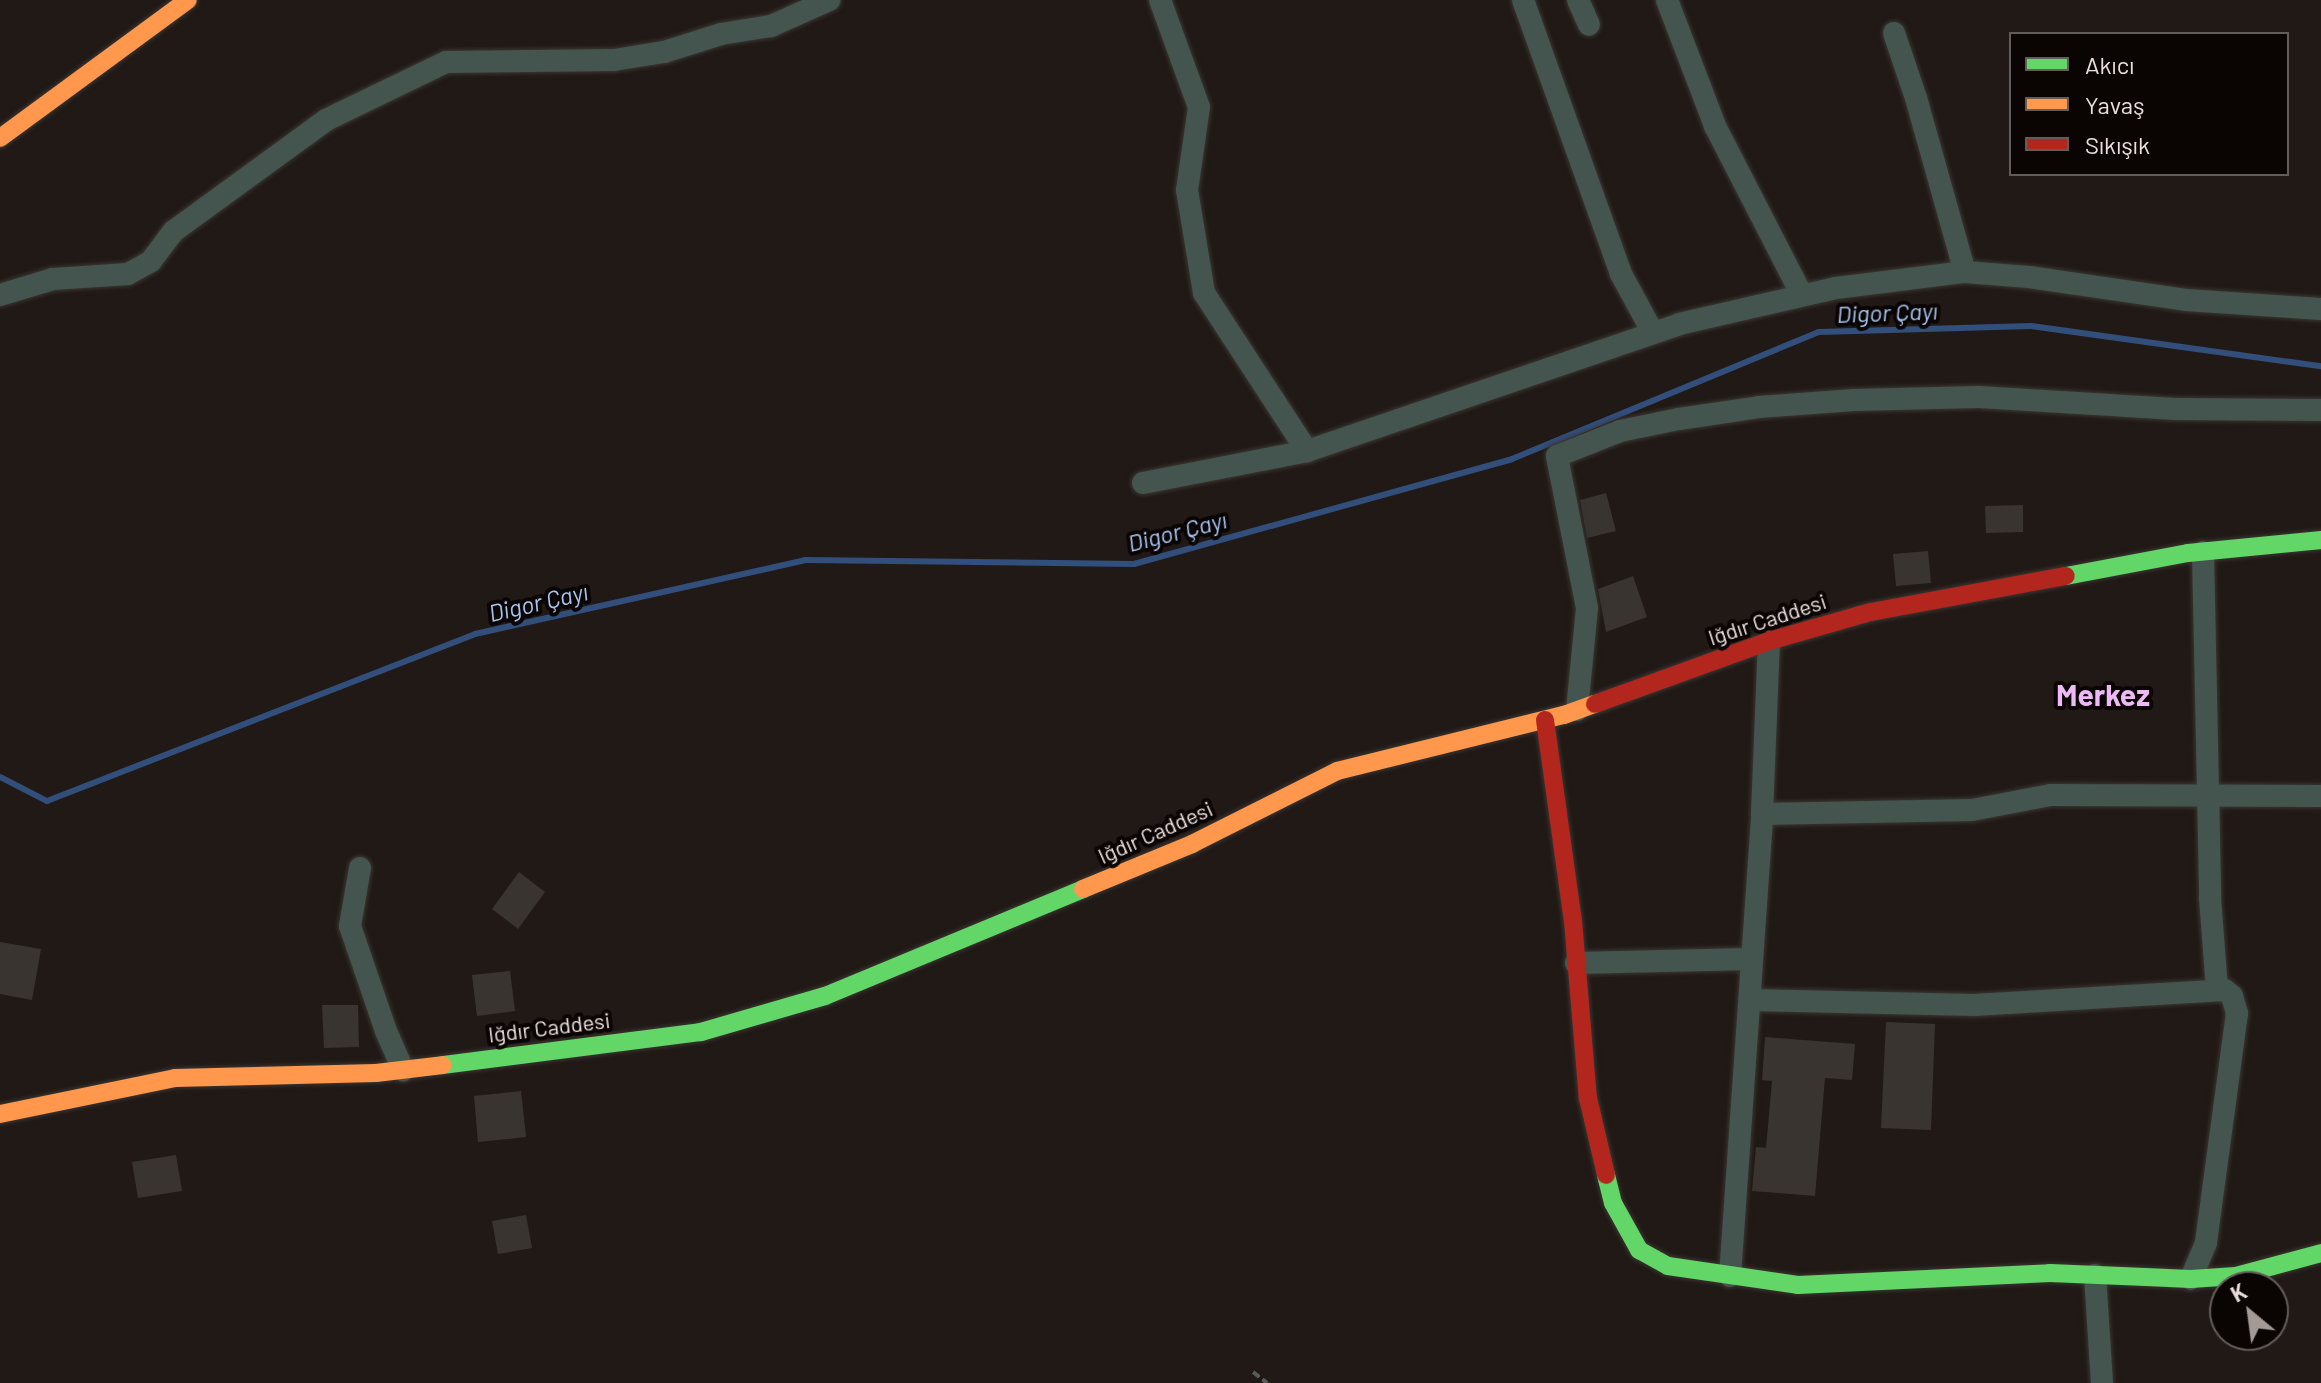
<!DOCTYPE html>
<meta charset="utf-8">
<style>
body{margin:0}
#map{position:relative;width:2321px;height:1383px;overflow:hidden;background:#201916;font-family:Barlow,sans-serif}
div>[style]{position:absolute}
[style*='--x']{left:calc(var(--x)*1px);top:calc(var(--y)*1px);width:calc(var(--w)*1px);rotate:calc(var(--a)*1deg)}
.stream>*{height:6px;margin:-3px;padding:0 3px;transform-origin:3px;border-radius:3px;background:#324e7b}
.building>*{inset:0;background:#3a3431}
.path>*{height:4px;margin-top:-2px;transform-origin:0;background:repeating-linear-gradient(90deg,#555d5a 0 8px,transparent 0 12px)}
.roads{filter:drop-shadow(0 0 2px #3b3632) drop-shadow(0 0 2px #3b3632)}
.street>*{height:22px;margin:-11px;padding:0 11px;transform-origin:11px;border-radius:11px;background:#445550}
.fast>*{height:18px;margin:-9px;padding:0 9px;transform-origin:9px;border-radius:9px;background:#63d668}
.slow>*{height:18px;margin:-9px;padding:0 9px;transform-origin:9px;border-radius:9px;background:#ff974d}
.jam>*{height:18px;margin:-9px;padding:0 9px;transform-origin:9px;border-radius:9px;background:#b3261e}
span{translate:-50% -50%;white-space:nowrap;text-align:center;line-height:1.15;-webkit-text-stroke:8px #0a0503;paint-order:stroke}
.street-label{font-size:22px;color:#eadfdb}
.water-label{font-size:24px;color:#a7c4f2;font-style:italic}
.district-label{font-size:30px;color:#ecb8f5;font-weight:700}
.legend{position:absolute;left:2009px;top:32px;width:280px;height:144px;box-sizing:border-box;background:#0a0503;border:2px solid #645c59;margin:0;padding:10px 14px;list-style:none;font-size:24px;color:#eadfdb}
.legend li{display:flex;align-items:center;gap:16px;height:40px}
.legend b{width:40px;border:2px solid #645c59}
.north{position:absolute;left:2209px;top:1271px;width:80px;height:80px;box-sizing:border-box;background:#0a0503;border:2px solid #645c59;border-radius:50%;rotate:331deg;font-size:22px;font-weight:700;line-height:32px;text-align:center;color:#eadfdb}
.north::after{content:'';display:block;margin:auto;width:28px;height:36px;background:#a39a96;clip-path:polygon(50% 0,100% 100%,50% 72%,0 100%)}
</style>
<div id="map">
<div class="stream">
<div style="--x:0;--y:777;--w:53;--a:27.1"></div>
<div style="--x:47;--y:801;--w:459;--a:-21.3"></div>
<div style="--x:475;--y:634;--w:339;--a:-12.6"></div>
<div style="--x:806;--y:560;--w:328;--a:0.7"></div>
<div style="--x:1134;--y:564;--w:392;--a:-15.5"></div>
<div style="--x:1512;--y:459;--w:332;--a:-22.5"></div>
<div style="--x:1819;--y:332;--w:212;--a:-1.6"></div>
<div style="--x:2031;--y:326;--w:293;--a:7.9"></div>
</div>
<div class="building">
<div style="clip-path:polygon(1606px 493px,1616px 531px,1587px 538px,1580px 500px)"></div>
<div style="clip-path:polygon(2023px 505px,2023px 532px,1986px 533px,1985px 506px)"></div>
<div style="clip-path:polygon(1928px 551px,1931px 583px,1896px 586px,1893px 554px)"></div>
<div style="clip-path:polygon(1633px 576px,1647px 617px,1606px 632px,1598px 589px)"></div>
<div style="clip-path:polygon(519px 872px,545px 892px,518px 929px,492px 909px)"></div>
<div style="clip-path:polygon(0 942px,41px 949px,32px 1000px,0 994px)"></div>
<div style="clip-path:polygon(510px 971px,515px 1011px,477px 1016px,472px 975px)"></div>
<div style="clip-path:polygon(322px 1005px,358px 1005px,359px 1047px,324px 1048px)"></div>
<div style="clip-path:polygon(1886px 1022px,1935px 1024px,1931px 1130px,1881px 1128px)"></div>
<div style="clip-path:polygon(1765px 1037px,1855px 1044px,1852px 1080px,1825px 1078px,1815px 1196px,1752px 1191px,1756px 1147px,1766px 1148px,1772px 1081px,1762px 1080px)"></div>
<div style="clip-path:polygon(521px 1091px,526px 1137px,478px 1142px,474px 1096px)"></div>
<div style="clip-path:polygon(176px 1155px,182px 1191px,138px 1198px,132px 1162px)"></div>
<div style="clip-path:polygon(526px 1215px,532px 1248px,498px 1254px,492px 1221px)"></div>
</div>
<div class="path">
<div style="--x:1253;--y:1372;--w:18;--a:38"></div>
</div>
<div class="roads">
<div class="street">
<div style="--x:1160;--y:0;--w:114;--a:70"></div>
<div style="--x:1199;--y:107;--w:84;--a:98.2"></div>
<div style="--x:1187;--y:190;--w:104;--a:80.6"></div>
<div style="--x:1204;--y:293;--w:189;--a:56.9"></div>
<div style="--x:1523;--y:0;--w:291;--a:70.3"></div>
<div style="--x:1621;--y:274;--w:67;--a:61.5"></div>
<div style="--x:1578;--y:0;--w:27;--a:66"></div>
<div style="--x:1667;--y:0;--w:135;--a:69.1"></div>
<div style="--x:1715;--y:126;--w:190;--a:62.8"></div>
<div style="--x:1894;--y:33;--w:69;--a:71.3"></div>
<div style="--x:1916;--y:98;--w:181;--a:74.3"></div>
<div style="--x:0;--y:295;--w:55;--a:-16.8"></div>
<div style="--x:53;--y:279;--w:75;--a:-3.8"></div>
<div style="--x:128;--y:274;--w:26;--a:-29"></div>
<div style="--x:151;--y:261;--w:38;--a:-53"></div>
<div style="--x:174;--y:231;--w:188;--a:-36.1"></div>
<div style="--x:326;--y:120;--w:133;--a:-25.8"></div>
<div style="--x:446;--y:62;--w:168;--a:-0.7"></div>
<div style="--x:614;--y:60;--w:51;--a:-9.1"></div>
<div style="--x:664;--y:52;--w:60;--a:-17.5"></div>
<div style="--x:721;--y:34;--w:51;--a:-9.1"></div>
<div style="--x:771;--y:26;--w:64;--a:-24.1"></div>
<div style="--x:1143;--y:483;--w:167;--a:-11"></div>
<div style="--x:1307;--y:451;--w:393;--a:-18.8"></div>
<div style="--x:1679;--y:324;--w:161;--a:-12.9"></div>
<div style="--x:1836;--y:288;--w:130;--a:-7.1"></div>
<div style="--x:1965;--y:272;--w:64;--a:4.5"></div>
<div style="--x:2029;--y:277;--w:159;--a:8.3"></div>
<div style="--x:2186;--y:300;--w:135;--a:3.8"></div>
<div style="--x:2203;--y:552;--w:346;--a:88.8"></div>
<div style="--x:2210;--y:898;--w:92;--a:85.6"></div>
<div style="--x:1577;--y:710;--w:102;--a:-84.4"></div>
<div style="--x:1587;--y:608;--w:155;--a:-101.2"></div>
<div style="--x:1557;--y:456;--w:68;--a:-21.6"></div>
<div style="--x:1620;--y:431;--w:60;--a:-11.5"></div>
<div style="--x:1679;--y:419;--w:81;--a:-8.5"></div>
<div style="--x:1759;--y:407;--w:95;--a:-4.2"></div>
<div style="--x:1854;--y:400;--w:125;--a:-1.4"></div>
<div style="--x:1979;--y:397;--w:197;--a:3.5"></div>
<div style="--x:2176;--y:409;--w:145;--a:0.4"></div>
<div style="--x:1762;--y:814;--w:210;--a:-1.1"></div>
<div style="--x:1972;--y:810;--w:80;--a:-10.8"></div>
<div style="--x:2051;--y:795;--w:270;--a:0.2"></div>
<div style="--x:360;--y:868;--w:59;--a:99.8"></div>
<div style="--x:350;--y:926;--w:111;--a:71.1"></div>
<div style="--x:386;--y:1031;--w:43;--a:66.4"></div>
<div style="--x:1576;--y:963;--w:173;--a:-1.3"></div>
<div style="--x:1751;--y:1000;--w:223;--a:1.3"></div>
<div style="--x:1974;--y:1005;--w:251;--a:-3.4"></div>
<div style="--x:2225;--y:990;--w:9;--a:41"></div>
<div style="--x:2232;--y:996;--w:18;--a:74"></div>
<div style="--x:2237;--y:1013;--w:232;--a:97.7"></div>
<div style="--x:2206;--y:1243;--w:39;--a:113"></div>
<div style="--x:2095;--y:1275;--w:108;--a:86.3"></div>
<div style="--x:1730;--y:1276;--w:463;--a:-86"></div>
<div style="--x:1762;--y:814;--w:173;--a:-87.7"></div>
</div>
<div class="fast">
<div style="--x:2066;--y:576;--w:124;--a:-10.7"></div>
<div style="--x:2188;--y:553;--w:134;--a:-5.6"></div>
<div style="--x:443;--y:1065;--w:260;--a:-7.3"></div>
<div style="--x:701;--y:1032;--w:129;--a:-16.2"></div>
<div style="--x:825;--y:996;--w:279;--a:-22.5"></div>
<div style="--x:1606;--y:1175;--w:29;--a:76"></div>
<div style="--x:1613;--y:1203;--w:54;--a:61"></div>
<div style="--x:1639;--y:1250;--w:33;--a:29"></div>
<div style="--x:1668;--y:1266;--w:131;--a:8.3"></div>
<div style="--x:1798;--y:1285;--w:252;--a:-2.7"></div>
<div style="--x:2050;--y:1273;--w:141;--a:2.4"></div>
<div style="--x:2191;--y:1279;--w:45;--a:-3.8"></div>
<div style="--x:2236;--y:1276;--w:88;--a:-15.1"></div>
</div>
<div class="slow">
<div style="--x:0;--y:138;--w:233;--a:-36.3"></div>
<div style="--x:1083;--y:889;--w:118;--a:-22.4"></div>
<div style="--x:1192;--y:844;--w:162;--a:-26.7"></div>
<div style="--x:1337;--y:771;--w:234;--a:-13.9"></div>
<div style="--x:1564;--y:715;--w:33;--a:-20"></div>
<div style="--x:0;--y:1114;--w:179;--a:-11.6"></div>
<div style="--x:175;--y:1078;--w:201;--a:-1.4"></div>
<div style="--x:376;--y:1073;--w:67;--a:-6.8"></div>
</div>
<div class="jam">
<div style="--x:1595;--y:704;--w:185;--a:-19.9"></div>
<div style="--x:1769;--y:641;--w:106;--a:-15.9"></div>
<div style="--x:1871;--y:612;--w:198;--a:-10.5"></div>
<div style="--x:1545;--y:720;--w:203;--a:82.1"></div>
<div style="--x:1573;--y:921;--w:178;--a:85.2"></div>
<div style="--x:1588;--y:1098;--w:79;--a:76.8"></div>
</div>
</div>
<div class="street-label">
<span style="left:1767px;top:619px;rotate:-18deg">Iğdır Caddesi</span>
<span style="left:1155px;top:832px;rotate:-24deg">Iğdır Caddesi</span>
<span style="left:549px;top:1027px;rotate:-7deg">Iğdır Caddesi</span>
</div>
<div class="water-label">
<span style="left:1887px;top:312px;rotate:-2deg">Digor Çayı</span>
<span style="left:1177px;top:531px;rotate:-14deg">Digor Çayı</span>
<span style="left:538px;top:602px;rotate:-13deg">Digor Çayı</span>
</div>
<div class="district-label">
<span style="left:2103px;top:694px">Merkez</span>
</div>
<ul class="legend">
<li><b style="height:10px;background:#63d668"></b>Akıcı</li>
<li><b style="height:10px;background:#ff974d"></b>Yavaş</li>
<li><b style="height:10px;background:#b3261e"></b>Sıkışık</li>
</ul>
<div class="north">K</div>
</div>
